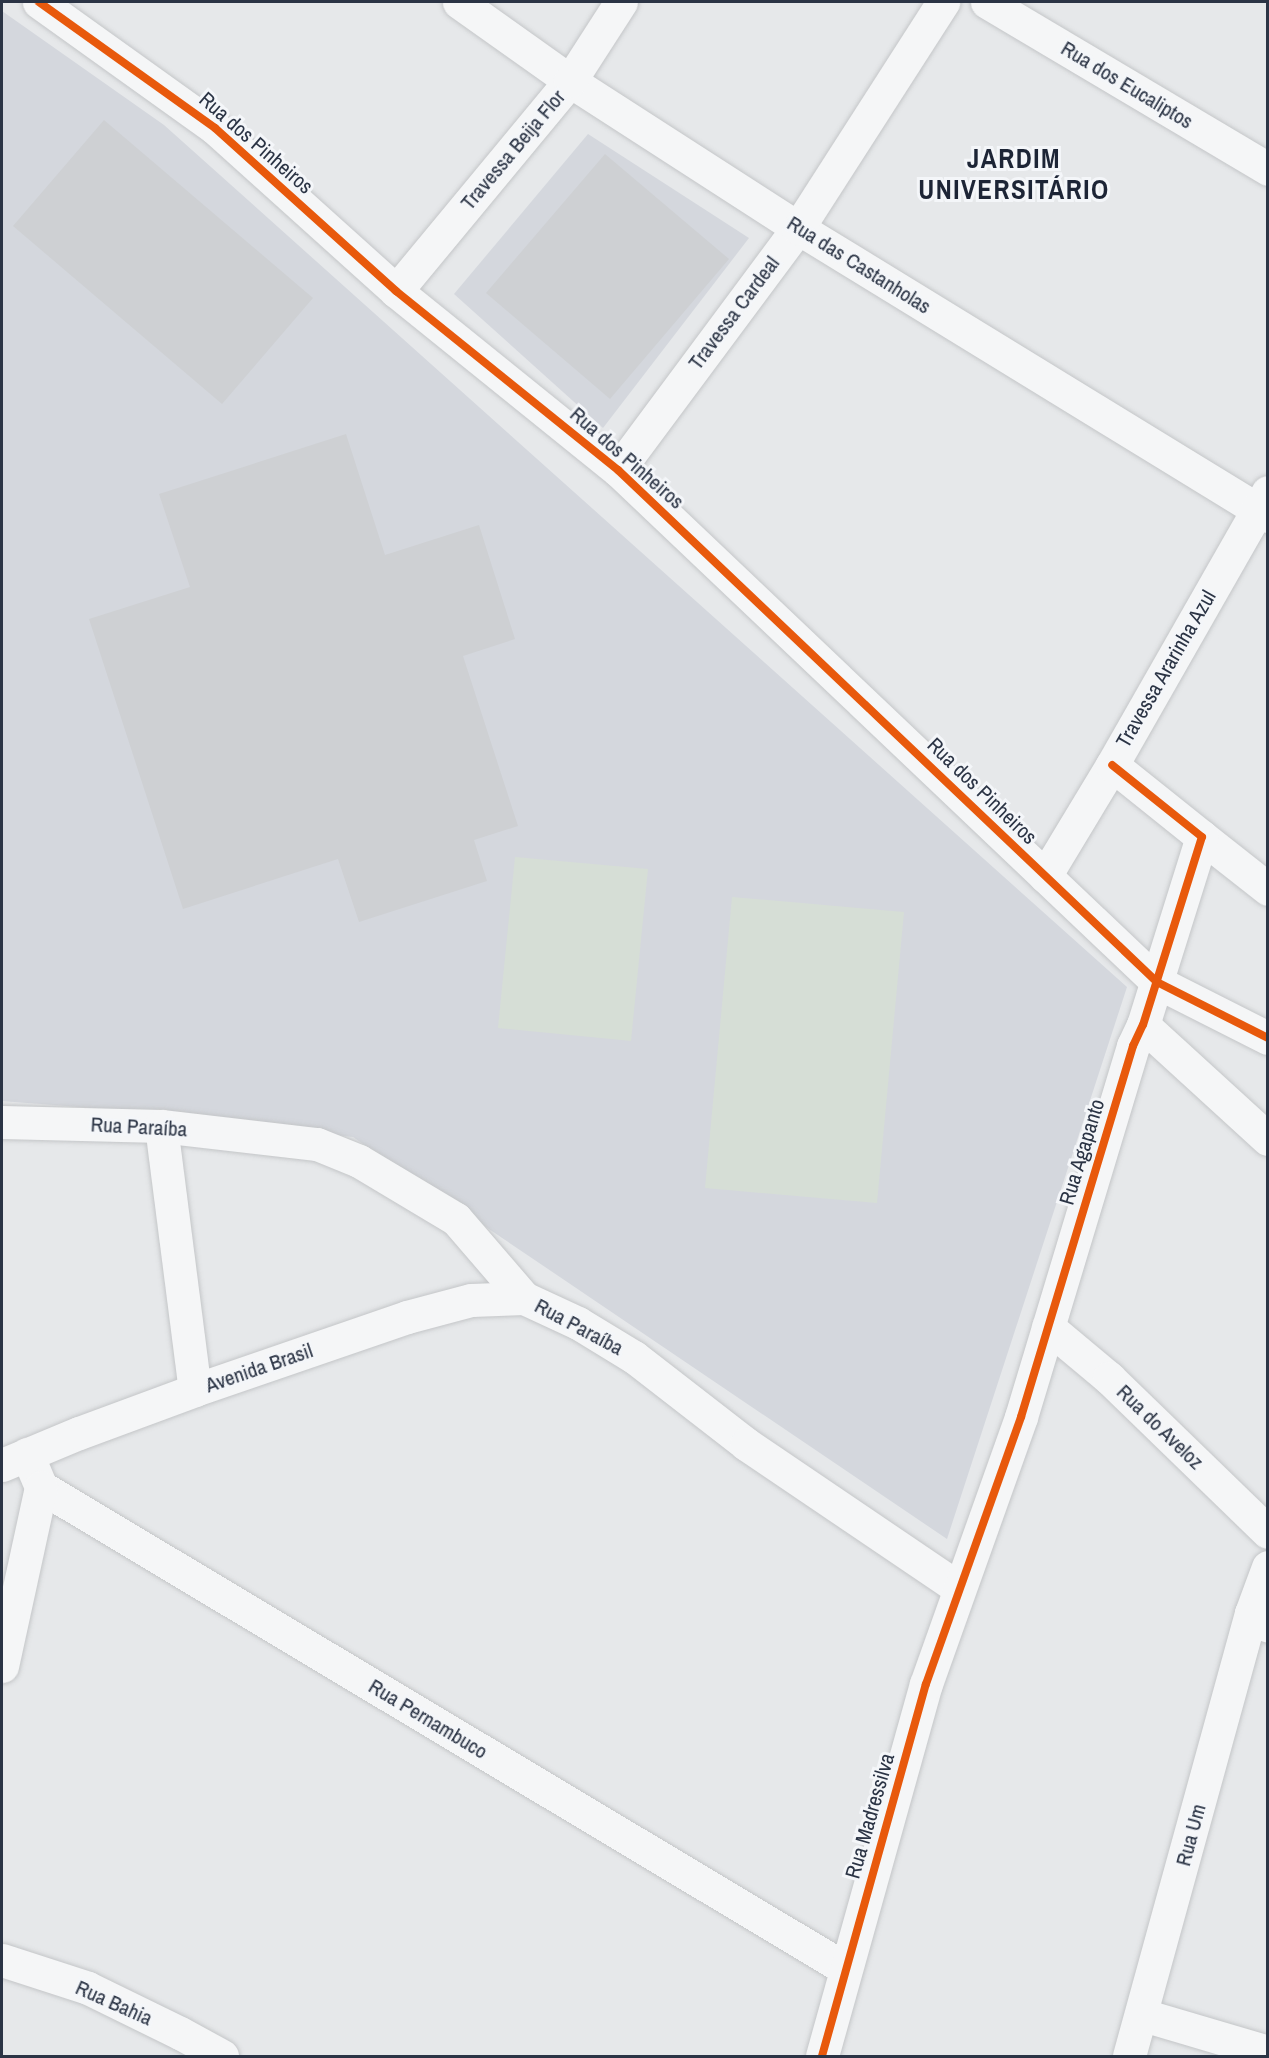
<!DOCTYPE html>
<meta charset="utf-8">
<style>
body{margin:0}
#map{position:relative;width:1269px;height:2058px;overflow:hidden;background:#e6e8ea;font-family:"Archivo Narrow",sans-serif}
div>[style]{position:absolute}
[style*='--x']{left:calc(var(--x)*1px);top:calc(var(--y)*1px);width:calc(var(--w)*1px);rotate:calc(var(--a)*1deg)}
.built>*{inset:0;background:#d4d7dd}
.green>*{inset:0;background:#d6ded6}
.building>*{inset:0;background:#ced0d3}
.roads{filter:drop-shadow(0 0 2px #c4c6c8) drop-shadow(0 0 2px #c4c6c8)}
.minor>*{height:33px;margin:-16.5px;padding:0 16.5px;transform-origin:16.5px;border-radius:16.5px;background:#f5f6f7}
.cycleway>*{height:8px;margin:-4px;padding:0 4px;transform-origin:4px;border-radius:4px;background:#e8590c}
span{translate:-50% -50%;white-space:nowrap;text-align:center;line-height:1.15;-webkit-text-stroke:6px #f4f6f9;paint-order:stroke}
.street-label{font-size:21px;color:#2b3445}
.district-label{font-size:27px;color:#1d2536;font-weight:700;letter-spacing:1.5px}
.frame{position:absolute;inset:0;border:3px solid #2b3445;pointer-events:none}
</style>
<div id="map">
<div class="built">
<div style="clip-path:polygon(2px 11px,164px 125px,1127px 987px,947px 1539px,353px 1137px,168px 1114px,2px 1101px)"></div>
<div style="clip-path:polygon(588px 134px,749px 238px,603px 428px,454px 294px)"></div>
</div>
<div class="green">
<div style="clip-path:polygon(515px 857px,648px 869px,631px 1041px,498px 1028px)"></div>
<div style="clip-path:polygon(732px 897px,904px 912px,877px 1203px,705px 1188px)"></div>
</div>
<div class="building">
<div style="clip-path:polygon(104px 120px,313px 298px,222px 404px,13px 226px)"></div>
<div style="clip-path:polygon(605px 154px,729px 259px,610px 399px,486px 293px)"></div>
<div style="clip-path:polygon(346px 434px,385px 555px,479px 525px,515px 639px,463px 656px,518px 826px,474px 840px,487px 881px,359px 922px,338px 859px,183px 909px,89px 619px,190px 587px,159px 494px)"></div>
</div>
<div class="roads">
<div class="minor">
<div style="--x:39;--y:2;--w:216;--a:35.6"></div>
<div style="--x:215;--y:128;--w:244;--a:42"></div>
<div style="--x:396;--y:291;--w:285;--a:38.9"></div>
<div style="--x:618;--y:470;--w:743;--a:43.53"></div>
<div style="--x:1157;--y:982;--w:124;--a:26.8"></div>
<div style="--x:459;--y:2;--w:136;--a:35.4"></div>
<div style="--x:570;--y:81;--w:271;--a:32.8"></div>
<div style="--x:798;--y:228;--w:551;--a:31.5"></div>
<div style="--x:987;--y:2;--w:327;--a:30.7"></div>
<div style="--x:396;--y:291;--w:273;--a:-50.4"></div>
<div style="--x:570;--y:81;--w:94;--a:-57.2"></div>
<div style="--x:618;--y:470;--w:302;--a:-53.4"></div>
<div style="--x:798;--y:228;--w:269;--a:-57.3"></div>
<div style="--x:1202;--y:837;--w:84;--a:38.2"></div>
<div style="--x:1045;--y:876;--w:130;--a:-58.9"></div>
<div style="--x:1112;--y:765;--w:314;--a:-60.3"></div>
<div style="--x:1143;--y:1025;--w:169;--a:42.4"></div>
<div style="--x:2;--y:1122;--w:159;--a:1.4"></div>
<div style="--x:161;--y:1126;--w:157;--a:6.6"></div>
<div style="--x:317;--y:1144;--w:45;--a:22"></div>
<div style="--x:359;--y:1161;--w:113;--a:30.9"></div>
<div style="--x:456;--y:1219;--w:104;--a:49.3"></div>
<div style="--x:524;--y:1298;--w:60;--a:24.8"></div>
<div style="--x:578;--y:1323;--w:66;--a:31.3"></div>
<div style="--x:634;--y:1357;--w:142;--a:37.8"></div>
<div style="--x:746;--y:1444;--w:257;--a:34.1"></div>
<div style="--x:161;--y:1126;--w:266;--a:82.7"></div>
<div style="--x:1048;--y:1327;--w:80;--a:39.9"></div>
<div style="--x:1109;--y:1378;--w:221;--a:44.1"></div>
<div style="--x:27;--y:1454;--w:36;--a:67"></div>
<div style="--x:41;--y:1487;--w:938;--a:30.91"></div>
<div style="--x:2;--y:1465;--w:83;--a:-22.6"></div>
<div style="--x:79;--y:1433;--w:124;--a:-20.3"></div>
<div style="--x:195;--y:1390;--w:224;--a:-19"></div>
<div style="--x:407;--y:1317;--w:66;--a:-14.9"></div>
<div style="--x:471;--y:1300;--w:53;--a:-2.2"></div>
<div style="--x:1268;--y:1567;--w:49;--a:110.3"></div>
<div style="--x:1251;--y:1613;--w:21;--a:37"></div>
<div style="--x:2;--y:1666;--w:183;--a:-77.7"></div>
<div style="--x:2;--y:1960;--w:90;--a:18"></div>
<div style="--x:88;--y:1988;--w:102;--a:26.1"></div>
<div style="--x:180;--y:2033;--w:48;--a:28.7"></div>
<div style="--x:1143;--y:2015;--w:130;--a:16.5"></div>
<div style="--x:822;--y:2056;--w:386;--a:-74.4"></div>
<div style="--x:926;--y:1684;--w:283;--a:-70.4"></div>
<div style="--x:1021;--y:1417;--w:388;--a:-73.2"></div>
<div style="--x:1133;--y:1046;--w:23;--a:-65"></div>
<div style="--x:1143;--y:1025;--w:197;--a:-72.6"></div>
<div style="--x:1202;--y:837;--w:115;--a:-141.3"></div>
<div style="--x:1129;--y:2056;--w:459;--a:-74.6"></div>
</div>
</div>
<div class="cycleway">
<div style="--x:39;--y:2;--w:216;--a:35.6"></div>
<div style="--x:215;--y:128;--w:244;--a:42"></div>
<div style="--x:396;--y:291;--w:285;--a:38.9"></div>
<div style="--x:618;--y:470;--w:743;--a:43.53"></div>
<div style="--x:1157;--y:982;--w:124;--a:26.8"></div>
<div style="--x:822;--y:2056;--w:386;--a:-74.4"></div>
<div style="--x:926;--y:1684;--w:283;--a:-70.4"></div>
<div style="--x:1021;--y:1417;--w:388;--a:-73.2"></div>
<div style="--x:1133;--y:1046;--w:23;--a:-65"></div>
<div style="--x:1143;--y:1025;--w:197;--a:-72.6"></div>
<div style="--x:1202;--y:837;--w:115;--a:-141.3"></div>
</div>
<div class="street-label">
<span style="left:1127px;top:85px;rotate:31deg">Rua dos Eucaliptos</span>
<span style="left:256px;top:143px;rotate:41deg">Rua dos Pinheiros</span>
<span style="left:513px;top:150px;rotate:-50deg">Travessa Beija Flor</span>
<span style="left:859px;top:265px;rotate:32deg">Rua das Castanholas</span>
<span style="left:734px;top:313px;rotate:-53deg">Travessa Cardeal</span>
<span style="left:627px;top:458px;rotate:41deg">Rua dos Pinheiros</span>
<span style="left:1166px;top:669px;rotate:-60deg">Travessa Ararinha Azul</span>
<span style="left:982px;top:791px;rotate:44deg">Rua dos Pinheiros</span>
<span style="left:139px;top:1127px;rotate:3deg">Rua Paraíba</span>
<span style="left:1082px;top:1152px;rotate:-73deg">Rua Agapanto</span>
<span style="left:579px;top:1327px;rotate:28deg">Rua Paraíba</span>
<span style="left:259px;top:1368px;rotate:-19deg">Avenida Brasil</span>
<span style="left:1160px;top:1427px;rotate:44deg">Rua do Aveloz</span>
<span style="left:428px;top:1719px;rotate:31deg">Rua Pernambuco</span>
<span style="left:870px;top:1816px;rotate:-74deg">Rua Madressilva</span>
<span style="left:1191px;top:1835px;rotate:-75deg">Rua Um</span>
<span style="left:114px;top:2003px;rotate:24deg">Rua Bahia</span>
</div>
<div class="district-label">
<span style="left:1014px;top:174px">JARDIM<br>UNIVERSITÁRIO</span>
</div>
<div class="frame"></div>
</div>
